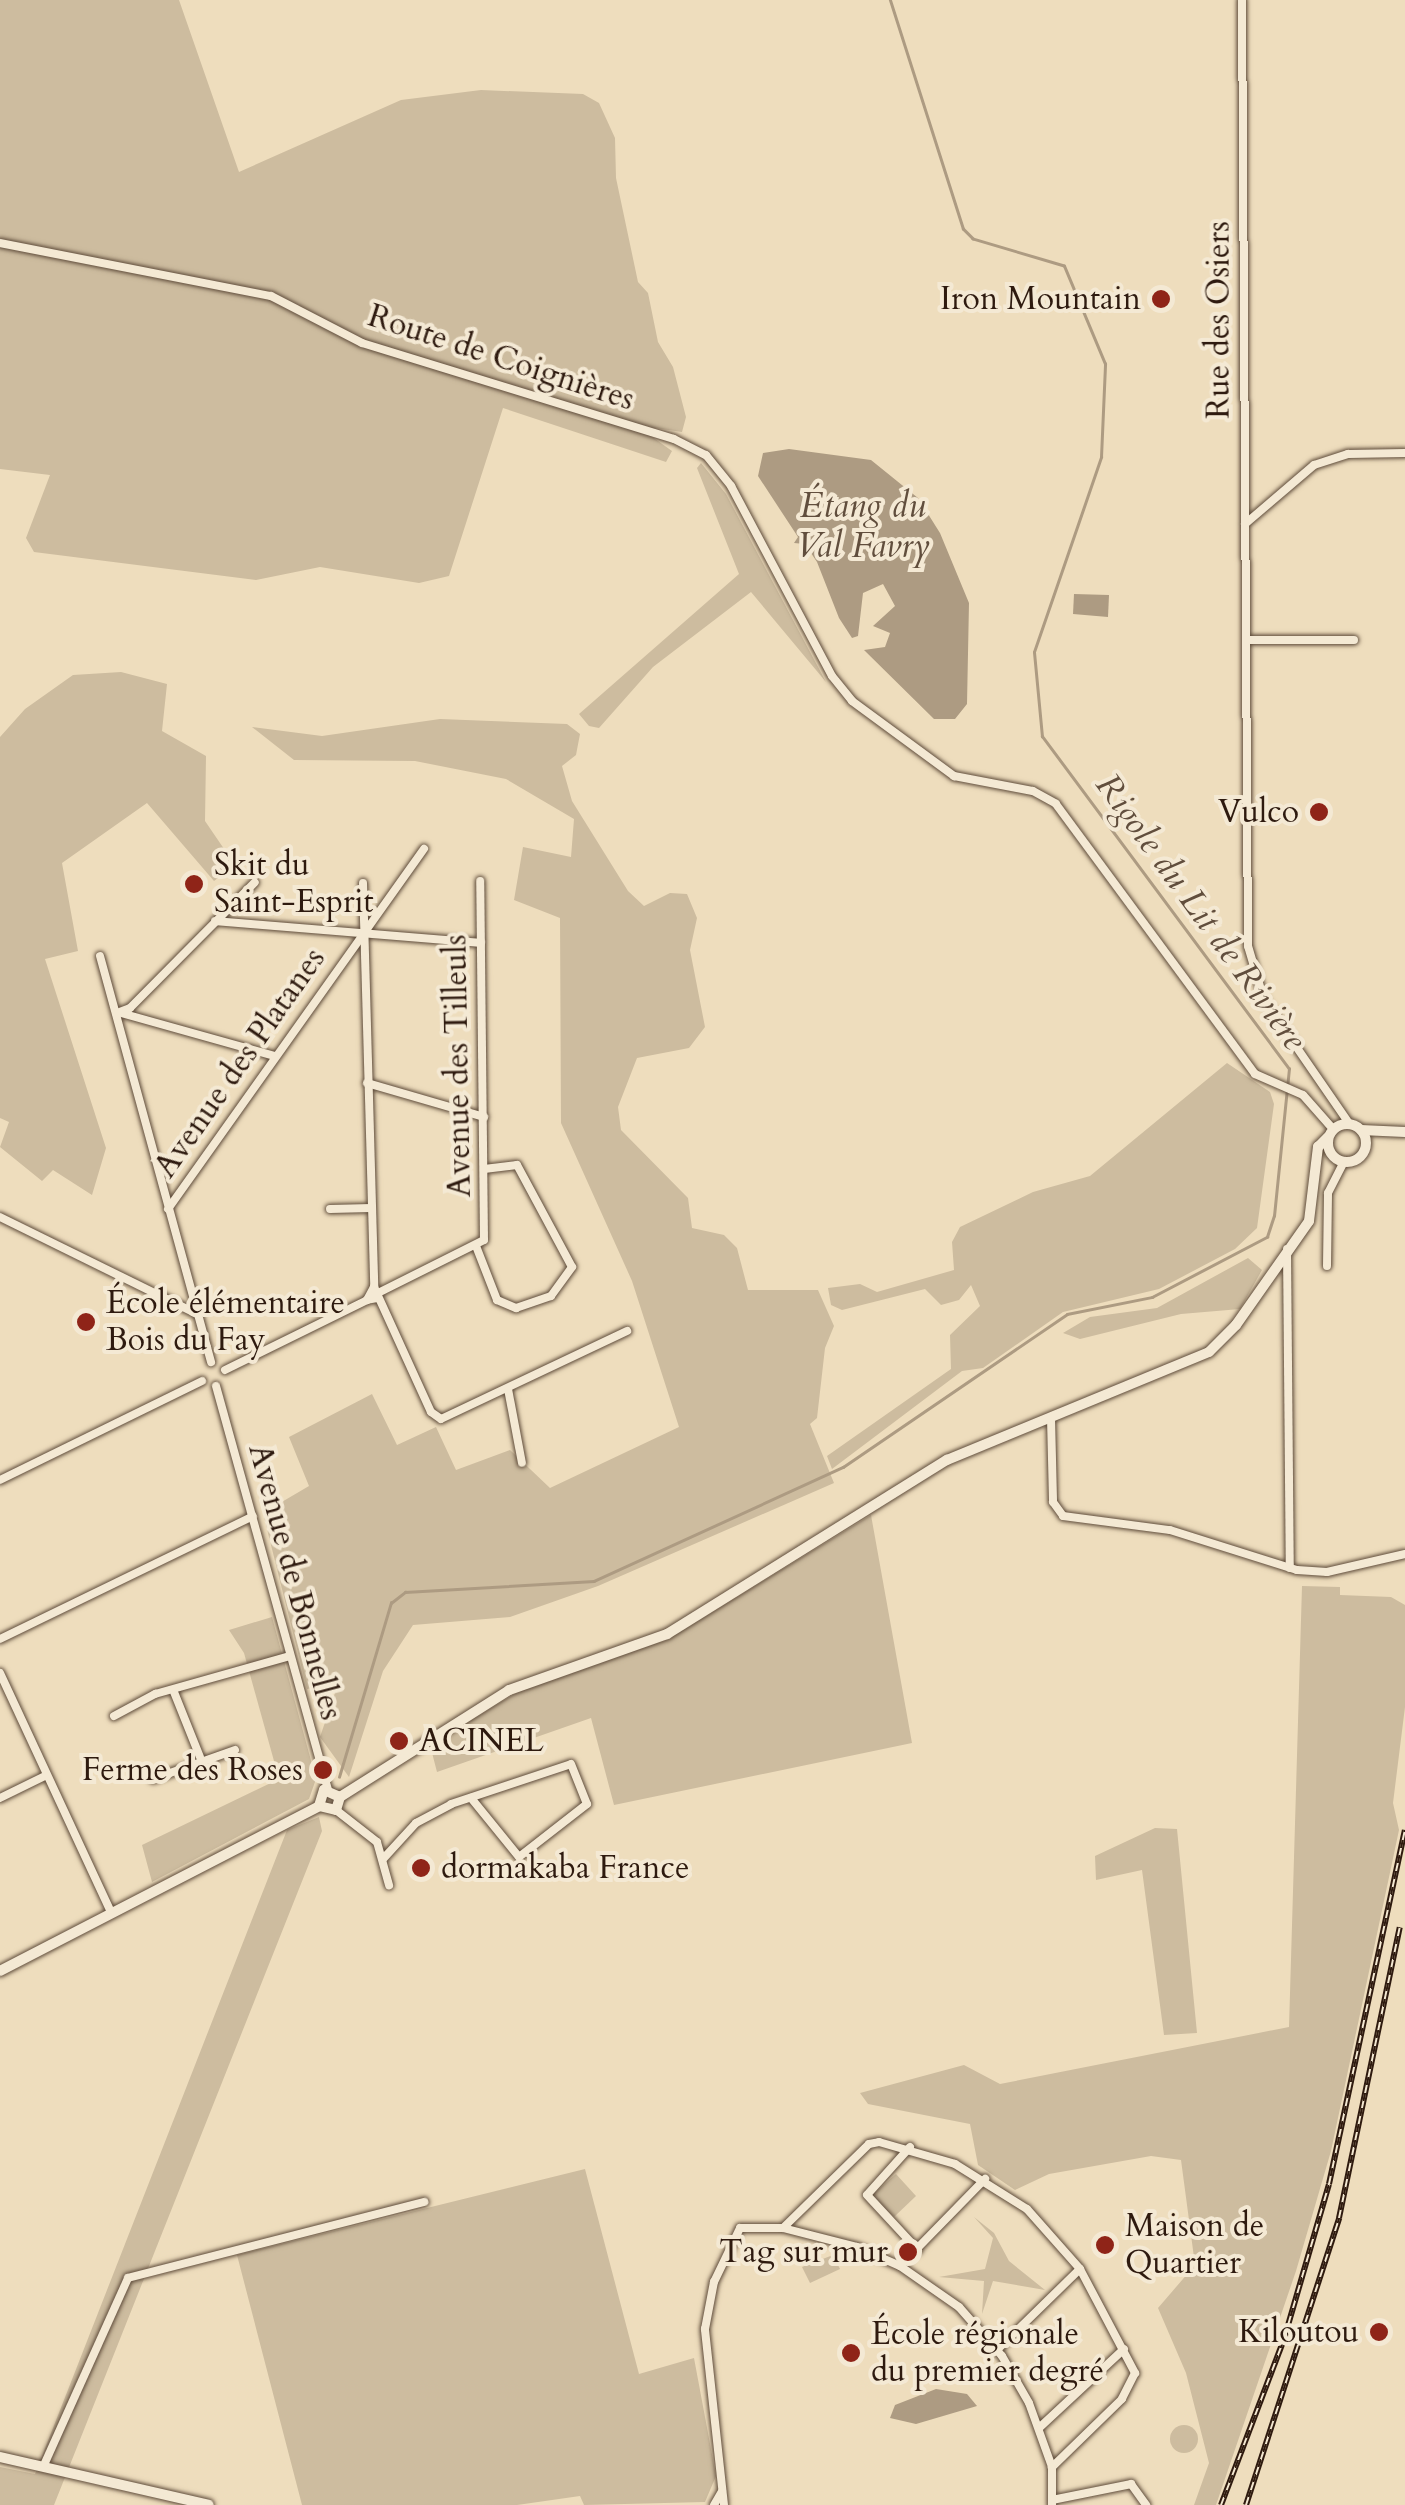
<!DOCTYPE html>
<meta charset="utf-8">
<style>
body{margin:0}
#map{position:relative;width:1405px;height:2505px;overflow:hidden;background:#eeddbd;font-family:Cardo,serif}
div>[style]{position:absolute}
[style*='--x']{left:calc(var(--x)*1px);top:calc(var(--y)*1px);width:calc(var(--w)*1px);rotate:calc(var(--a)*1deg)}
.green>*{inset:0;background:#cdbc9f}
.round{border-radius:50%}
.water>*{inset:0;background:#ad9b82}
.stream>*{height:2.5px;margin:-1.25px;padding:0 1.25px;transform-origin:1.25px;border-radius:1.25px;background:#ad9b82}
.roads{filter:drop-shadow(0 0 2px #5e4b3a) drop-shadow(0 0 2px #5e4b3a)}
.street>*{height:8px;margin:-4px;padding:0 4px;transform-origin:4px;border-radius:4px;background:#f4e9d4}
.secondary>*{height:10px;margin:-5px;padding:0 5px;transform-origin:5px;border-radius:5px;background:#f4e9d4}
.secondary>.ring{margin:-5px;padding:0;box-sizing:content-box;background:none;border:10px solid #f4e9d4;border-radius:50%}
.rail>*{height:6px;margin-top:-3px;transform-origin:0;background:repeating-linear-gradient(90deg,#f4e9d4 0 8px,#2e1a0f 0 16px);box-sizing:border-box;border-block:2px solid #2e1a0f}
.dots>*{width:28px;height:28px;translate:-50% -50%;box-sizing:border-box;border:5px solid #f4e9d4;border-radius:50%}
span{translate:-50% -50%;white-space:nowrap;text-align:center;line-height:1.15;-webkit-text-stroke:8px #f4e9d4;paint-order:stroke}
.poi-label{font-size:32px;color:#2e1a0f}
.right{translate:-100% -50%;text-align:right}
.left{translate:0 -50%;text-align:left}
.street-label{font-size:32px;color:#2e1a0f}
.water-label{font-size:35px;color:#614e3d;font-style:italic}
</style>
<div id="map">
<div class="green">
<div style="clip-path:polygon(0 0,179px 0,239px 172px,401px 100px,481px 90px,583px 94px,599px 103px,615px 138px,616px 178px,638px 282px,648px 293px,658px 342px,673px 367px,686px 417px,682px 432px,655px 428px,651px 436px,672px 451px,666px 462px,503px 408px,449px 576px,419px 583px,320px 567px,256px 580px,34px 552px,26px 538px,50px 475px,0 469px)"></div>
<div style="clip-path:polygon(701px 463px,726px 494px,826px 682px,751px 592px,653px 667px,599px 728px,589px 726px,579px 714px,739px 574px,697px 468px)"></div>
<div style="clip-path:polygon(121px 672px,167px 684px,162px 731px,206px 756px,205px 821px,235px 865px,214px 881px,147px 803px,62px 863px,78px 951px,45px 959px,106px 1148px,92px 1195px,53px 1170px,42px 1181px,0 1147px,9px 1122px,0 1118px,0 737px,25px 709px,73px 675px)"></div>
<div style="clip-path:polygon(440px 719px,567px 724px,580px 734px,576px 755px,562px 766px,572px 801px,628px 891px,644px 906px,670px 893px,687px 894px,697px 918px,690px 950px,705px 1027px,689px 1048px,637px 1058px,618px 1107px,621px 1130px,688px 1198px,692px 1228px,724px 1235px,737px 1248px,748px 1290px,818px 1290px,834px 1326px,825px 1348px,817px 1418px,810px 1424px,834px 1483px,598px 1586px,510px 1617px,413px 1625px,383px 1671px,349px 1777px,320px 1737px,338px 1684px,307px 1689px,263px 1513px,309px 1486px,289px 1437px,372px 1394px,397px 1445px,436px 1427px,456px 1470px,510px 1450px,550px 1488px,679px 1427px,632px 1281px,561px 1123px,560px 918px,514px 900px,523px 847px,571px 857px,574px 819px,506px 779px,415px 761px,294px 760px,252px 727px,322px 736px)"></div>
<div style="clip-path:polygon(1227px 1063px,1270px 1092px,1274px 1104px,1257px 1228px,1235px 1249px,1159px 1289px,1063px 1312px,983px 1368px,962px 1371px,832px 1469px,827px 1456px,951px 1369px,950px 1335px,980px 1306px,971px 1285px,959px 1300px,941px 1305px,925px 1289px,842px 1310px,831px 1305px,828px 1288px,860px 1284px,877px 1292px,954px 1270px,952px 1242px,960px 1227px,1033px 1192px,1090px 1176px)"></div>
<div style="clip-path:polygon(1248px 1258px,1262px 1270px,1240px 1309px,1181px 1314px,1080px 1339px,1063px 1333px,1090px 1317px,1157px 1308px)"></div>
<div style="clip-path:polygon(871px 1515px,912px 1743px,614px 1805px,591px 1718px,437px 1772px,430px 1745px,533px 1683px,667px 1640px)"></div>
<div style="clip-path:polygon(1302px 1586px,1340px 1587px,1340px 1595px,1391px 1597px,1405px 1605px,1405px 1707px,1393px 1803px,1399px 1830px,1331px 2151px,1296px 2271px,1216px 2505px,1194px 2505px,1209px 2463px,1186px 2373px,1158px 2308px,1195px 2265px,1181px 2160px,1151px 2156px,1049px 2174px,1015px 2190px,978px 2165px,970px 2124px,868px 2104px,860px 2093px,964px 2065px,1000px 2084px,1289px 2027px)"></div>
<div style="clip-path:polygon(272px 1617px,316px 1779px,309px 1799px,152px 1882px,142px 1845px,279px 1779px,244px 1653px,229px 1630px)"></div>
<div style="clip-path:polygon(319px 1817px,322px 1831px,54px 2505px,0 2505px,0 2467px,35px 2474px,287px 1830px)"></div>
<div style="clip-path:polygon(1155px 1828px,1177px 1829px,1197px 2033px,1164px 2035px,1142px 1870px,1096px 1880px,1095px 1856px)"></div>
<div style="clip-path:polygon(585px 2169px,639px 2374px,694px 2358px,716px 2476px,705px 2502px,584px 2505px,580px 2496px,517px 2505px,302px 2505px,237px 2255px)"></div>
<div style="clip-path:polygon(896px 2174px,916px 2196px,894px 2217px,871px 2196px)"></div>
<div style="clip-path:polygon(974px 2217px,994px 2233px,1009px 2261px,1045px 2290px,993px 2281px,982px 2314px,984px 2281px,939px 2277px,985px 2269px,993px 2238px)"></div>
<div style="clip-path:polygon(833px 2255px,840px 2269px,810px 2283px,802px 2267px)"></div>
<div class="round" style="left:1170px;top:2425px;width:28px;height:28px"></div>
</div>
<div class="water">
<div style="clip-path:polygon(789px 449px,871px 460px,918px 498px,940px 533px,969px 603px,967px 704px,955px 719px,934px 719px,864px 650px,885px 647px,890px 633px,873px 626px,895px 606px,883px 584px,863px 593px,858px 636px,852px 638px,839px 618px,817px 562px,805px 544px,794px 543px,798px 537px,758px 476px,763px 453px)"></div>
<div style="clip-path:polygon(1074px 594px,1109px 595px,1108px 617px,1073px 614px)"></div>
<div style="clip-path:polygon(936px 2389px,967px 2394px,977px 2406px,916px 2424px,890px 2418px,895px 2405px)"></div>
</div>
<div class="stream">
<div style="--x:339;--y:1777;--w:182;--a:-73.4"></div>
<div style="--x:391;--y:1603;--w:18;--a:-38"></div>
<div style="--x:405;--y:1592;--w:189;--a:-3.3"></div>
<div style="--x:594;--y:1581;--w:274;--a:-24.6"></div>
<div style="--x:843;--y:1467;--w:271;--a:-34.3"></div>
<div style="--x:1067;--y:1314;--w:87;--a:-11.3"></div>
<div style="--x:1152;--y:1297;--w:130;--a:-27.6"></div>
<div style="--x:1267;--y:1237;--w:22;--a:-72"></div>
<div style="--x:1274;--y:1216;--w:148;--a:-84.2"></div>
<div style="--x:1289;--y:1069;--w:414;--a:-126.6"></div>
<div style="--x:1042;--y:737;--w:85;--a:-95.4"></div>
<div style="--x:1034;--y:652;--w:206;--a:-71"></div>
<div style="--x:1101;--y:457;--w:93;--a:-87.5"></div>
<div style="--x:1105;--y:364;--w:106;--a:-112.7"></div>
<div style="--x:1064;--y:266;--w:95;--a:-163.5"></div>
<div style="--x:973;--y:239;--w:14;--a:-135"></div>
<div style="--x:963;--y:229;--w:240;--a:-107.7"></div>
</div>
<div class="roads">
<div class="street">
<div style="--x:1242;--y:0;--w:946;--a:89.64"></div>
<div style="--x:1248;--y:946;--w:56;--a:73.5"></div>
<div style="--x:1264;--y:1000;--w:150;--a:55.4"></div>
<div style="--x:0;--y:243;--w:276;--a:11.1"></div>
<div style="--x:271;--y:296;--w:102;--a:27.3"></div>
<div style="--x:362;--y:343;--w:326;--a:17.1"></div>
<div style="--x:674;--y:439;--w:36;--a:27"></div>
<div style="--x:706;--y:455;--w:40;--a:51"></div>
<div style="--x:731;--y:486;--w:215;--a:62"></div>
<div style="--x:832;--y:676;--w:32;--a:51"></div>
<div style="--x:852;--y:701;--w:127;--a:36.3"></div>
<div style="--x:954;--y:776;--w:80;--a:10.8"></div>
<div style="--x:1033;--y:791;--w:26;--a:29"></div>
<div style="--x:1056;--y:804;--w:335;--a:53.6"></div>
<div style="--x:1255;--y:1074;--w:52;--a:23.6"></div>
<div style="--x:1303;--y:1095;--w:45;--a:48.6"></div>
<div style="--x:1245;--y:524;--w:91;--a:-40.5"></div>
<div style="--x:1314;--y:465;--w:36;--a:-18"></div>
<div style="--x:1348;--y:454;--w:57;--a:-1"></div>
<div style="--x:1246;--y:640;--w:108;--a:0"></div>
<div style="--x:363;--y:883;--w:404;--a:88.4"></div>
<div style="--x:215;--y:921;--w:267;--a:4.7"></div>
<div style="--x:100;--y:956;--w:421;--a:74.7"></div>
<div style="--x:117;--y:1013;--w:14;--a:-21"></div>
<div style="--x:130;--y:1008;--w:177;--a:-45.2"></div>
<div style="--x:121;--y:1013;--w:160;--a:15.6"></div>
<div style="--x:367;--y:1083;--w:122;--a:16.2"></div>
<div style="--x:168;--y:1209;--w:442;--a:-54.6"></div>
<div style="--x:330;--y:1209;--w:41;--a:-1.4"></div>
<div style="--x:0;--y:1217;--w:220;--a:26.2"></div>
<div style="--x:476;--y:1246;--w:58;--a:68.7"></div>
<div style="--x:497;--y:1300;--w:21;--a:23"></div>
<div style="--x:516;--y:1308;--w:37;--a:-19"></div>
<div style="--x:551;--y:1296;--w:36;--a:-54"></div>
<div style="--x:572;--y:1267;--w:116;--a:-118.3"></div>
<div style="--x:517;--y:1165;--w:33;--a:173"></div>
<div style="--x:1287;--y:1249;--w:319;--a:89.5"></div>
<div style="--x:1327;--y:1266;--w:73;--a:-89.2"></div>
<div style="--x:1328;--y:1193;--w:35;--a:-63"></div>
<div style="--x:380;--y:1292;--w:116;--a:-26.6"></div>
<div style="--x:484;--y:1240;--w:359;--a:-90.6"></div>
<div style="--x:377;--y:1298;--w:10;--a:169"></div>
<div style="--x:367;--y:1300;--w:15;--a:-62"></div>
<div style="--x:374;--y:1287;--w:137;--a:65.5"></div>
<div style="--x:431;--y:1412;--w:12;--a:35"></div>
<div style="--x:441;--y:1419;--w:206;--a:-25.3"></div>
<div style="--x:225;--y:1370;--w:158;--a:-26.2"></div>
<div style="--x:216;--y:1386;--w:418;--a:74.5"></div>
<div style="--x:508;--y:1389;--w:75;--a:79.3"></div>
<div style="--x:1051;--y:1418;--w:84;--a:88.6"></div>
<div style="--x:1053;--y:1502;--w:17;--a:54"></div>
<div style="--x:1063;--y:1516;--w:108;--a:7.5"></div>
<div style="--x:1170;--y:1530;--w:133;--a:17.5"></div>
<div style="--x:1297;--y:1570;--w:30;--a:4"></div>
<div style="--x:1327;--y:1572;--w:80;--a:-13"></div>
<div style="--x:0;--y:1480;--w:225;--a:-26.1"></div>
<div style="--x:0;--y:1639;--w:281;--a:-25.9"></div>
<div style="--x:0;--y:1673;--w:261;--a:65.1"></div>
<div style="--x:174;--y:1692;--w:70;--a:68.2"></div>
<div style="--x:114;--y:1716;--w:47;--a:-28.2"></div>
<div style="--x:155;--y:1694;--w:137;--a:-15.7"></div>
<div style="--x:153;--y:1779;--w:87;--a:-19.5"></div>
<div style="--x:0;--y:1798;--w:50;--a:-26.1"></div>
<div style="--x:336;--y:1810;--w:52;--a:38"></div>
<div style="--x:377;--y:1842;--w:45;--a:74.4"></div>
<div style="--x:383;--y:1859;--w:49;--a:-47.5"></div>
<div style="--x:416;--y:1823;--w:40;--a:-28"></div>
<div style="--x:451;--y:1804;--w:126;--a:-18.4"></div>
<div style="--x:571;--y:1764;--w:43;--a:68.2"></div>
<div style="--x:587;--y:1804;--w:86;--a:142.1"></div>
<div style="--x:519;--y:1857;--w:76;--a:-129.1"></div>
<div style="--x:910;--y:2147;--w:64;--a:131.9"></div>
<div style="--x:867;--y:2195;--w:75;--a:47.2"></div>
<div style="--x:783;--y:2228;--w:120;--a:-44.3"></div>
<div style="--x:869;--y:2144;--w:10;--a:-11"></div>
<div style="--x:879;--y:2142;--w:79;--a:16.1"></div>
<div style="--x:955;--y:2164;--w:85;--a:32"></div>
<div style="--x:1027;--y:2209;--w:80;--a:48.5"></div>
<div style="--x:1080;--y:2269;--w:118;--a:62.1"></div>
<div style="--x:1135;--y:2373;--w:29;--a:117"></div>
<div style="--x:1122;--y:2399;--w:98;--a:135.8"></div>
<div style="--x:900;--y:2266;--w:122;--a:-45.7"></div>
<div style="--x:997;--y:2350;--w:116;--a:-44.3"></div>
<div style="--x:1039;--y:2428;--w:116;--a:-42.9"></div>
<div style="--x:44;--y:2465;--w:205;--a:-65.8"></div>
<div style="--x:128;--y:2278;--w:306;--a:-14.4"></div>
<div style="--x:1052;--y:2500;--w:81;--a:-11.4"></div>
<div style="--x:1131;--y:2484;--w:26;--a:54"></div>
<div style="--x:714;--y:2505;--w:16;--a:-60"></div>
<div style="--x:724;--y:2505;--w:177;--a:-96.2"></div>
<div style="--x:705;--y:2329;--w:48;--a:-79.2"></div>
<div style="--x:714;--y:2282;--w:60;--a:-64.3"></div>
<div style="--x:740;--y:2228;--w:43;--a:0"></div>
<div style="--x:783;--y:2228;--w:76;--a:14.4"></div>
<div style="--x:857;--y:2247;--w:47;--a:23.8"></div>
<div style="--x:900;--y:2266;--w:72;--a:34.8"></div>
<div style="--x:959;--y:2307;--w:65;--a:48.7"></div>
<div style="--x:1002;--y:2356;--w:54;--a:60.1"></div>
<div style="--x:1029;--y:2403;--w:68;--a:70.2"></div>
<div style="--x:1052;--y:2467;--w:38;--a:90"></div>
</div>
<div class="secondary">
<div class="ring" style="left:1328px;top:1124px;width:28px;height:28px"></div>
<div style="--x:1361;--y:1130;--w:44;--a:2.6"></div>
<div style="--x:340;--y:1797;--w:200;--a:-32.3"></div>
<div style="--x:509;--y:1690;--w:168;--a:-19.5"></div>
<div style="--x:667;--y:1634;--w:330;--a:-31.9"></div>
<div style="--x:947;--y:1460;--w:283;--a:-22.4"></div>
<div style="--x:1209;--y:1352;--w:38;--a:-45"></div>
<div style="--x:1236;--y:1325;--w:127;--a:-54.9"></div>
<div style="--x:1309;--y:1221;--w:75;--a:-83.1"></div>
<div style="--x:1318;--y:1147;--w:14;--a:-45"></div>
<div style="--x:319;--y:1806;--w:17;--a:-73"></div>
<div style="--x:324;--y:1790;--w:17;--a:24"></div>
<div style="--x:319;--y:1806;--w:17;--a:13"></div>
<div style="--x:336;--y:1810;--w:14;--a:-73"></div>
<div style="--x:0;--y:1971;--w:359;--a:-27.3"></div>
<div style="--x:0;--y:2457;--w:214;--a:12.9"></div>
</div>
</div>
<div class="rail">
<div style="--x:1221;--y:2505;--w:178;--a:-69.2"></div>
<div style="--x:1284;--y:2339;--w:161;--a:-73.8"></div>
<div style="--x:1329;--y:2184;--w:362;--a:-77.9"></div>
<div style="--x:1246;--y:2505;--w:302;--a:-72"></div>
<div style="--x:1339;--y:2218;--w:297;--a:-78.2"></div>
</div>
<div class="dots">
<div style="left:1161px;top:299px;background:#8f2418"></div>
<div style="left:1319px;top:812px;background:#8f2418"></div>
<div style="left:194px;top:884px;background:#8f2418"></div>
<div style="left:86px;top:1322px;background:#8f2418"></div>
<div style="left:399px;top:1741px;background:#8f2418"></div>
<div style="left:323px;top:1770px;background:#8f2418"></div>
<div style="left:421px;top:1868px;background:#8f2418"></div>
<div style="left:1105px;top:2245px;background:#8f2418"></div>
<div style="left:908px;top:2252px;background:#8f2418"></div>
<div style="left:1379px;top:2332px;background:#8f2418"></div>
<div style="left:851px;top:2353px;background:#8f2418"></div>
</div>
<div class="poi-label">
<span class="right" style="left:1141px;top:299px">Iron Mountain</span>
<span class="right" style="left:1299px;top:812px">Vulco</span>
<span class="left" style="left:214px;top:884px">Skit du<br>Saint-Esprit</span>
<span class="left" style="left:106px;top:1322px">École élémentaire<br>Bois du Fay</span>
<span class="left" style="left:419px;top:1741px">ACINEL</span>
<span class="right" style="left:303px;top:1770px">Ferme des Roses</span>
<span class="left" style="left:441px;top:1868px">dormakaba France</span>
<span class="left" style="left:1125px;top:2245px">Maison de<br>Quartier</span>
<span class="right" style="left:888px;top:2252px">Tag sur mur</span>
<span class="right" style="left:1359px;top:2332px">Kiloutou</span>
<span class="left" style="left:871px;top:2353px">École régionale<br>du premier degré</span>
</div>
<div class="street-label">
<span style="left:1219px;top:320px;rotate:-90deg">Rue des Osiers</span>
<span style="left:501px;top:358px;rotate:18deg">Route de Coignières</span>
<span style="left:240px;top:1063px;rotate:-55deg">Avenue des Platanes</span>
<span style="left:458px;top:1066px;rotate:-91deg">Avenue des Tilleuls</span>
<span style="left:295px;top:1582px;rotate:75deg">Avenue de Bonnelles</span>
</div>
<div class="water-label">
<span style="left:863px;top:526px">Étang du<br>Val Favry</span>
<span style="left:1201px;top:912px;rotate:54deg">Rigole du Lit de Rivière</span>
</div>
</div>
